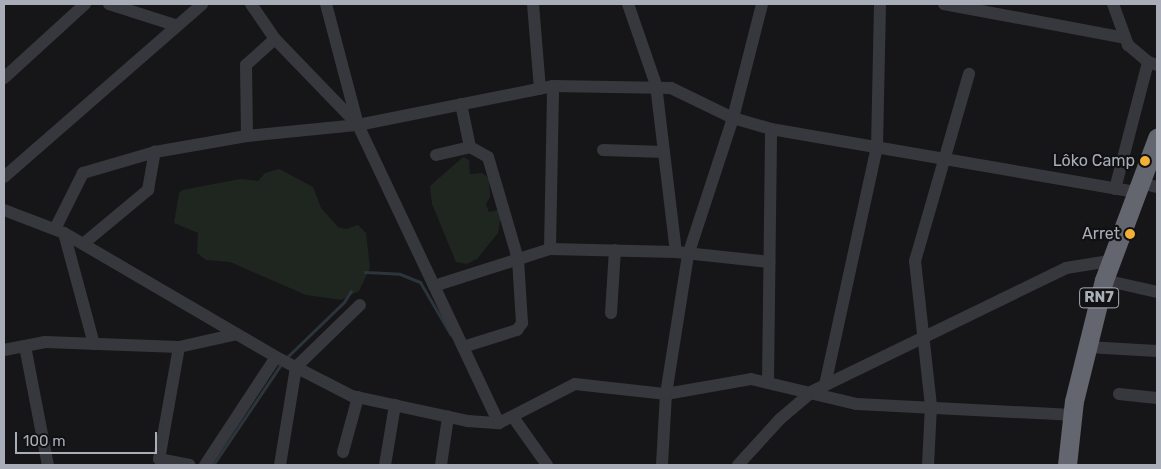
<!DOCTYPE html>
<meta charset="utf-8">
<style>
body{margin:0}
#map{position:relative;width:1161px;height:469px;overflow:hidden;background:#161618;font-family:Rubik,sans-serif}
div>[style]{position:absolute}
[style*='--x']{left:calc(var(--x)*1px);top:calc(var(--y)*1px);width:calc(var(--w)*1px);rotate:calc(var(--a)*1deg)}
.green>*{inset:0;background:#1e261f}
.stream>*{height:3px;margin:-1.5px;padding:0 1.5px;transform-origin:1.5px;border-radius:1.5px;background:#2c353c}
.minor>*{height:12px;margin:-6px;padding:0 6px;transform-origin:6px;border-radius:6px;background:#37383d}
.highway>*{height:19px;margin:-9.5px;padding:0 9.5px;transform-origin:9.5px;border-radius:9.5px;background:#63666e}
.dots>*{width:14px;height:14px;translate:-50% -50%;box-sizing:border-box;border:2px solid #111113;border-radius:50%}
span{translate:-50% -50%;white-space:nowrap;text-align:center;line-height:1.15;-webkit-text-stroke:4.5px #111113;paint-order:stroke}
.shield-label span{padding:1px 4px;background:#111113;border:1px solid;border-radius:4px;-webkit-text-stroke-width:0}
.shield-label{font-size:15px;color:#a8adb8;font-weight:700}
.poi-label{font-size:16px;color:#a8adb8}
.right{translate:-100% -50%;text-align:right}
.frame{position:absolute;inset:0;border:5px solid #a8adb8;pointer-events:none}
.scale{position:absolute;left:15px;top:432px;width:142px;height:22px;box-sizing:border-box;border:2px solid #a8adb8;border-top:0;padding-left:6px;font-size:15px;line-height:18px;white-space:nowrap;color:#a8adb8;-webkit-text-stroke:4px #111113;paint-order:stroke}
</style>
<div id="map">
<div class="green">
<div style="clip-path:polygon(463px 157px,469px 160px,470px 174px,482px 173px,489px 178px,490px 197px,486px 204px,489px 212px,498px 210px,501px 215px,498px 233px,477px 259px,467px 264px,456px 262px,432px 204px,430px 186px)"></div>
<div style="clip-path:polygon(279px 169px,313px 187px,321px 208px,338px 227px,346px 229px,358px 225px,366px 233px,370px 268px,359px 291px,341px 300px,306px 295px,230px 262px,206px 260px,197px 253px,198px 233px,174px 223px,179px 193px,182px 190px,240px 179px,258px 181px,265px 173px)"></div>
</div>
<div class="stream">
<div style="--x:365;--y:272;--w:35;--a:3"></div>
<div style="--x:400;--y:274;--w:22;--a:22"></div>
<div style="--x:420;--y:282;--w:61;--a:59.7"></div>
<div style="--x:285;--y:359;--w:82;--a:-44"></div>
<div style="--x:344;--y:302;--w:13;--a:-58"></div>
<div style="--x:213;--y:465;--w:122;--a:-56"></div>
</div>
<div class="minor">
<div style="--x:109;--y:4;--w:69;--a:17.7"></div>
<div style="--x:251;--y:4;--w:42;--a:55.6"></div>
<div style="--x:275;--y:39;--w:117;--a:46"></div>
<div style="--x:326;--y:4;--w:125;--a:75.2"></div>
<div style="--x:358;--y:125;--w:330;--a:64.7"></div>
<div style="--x:533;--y:4;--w:85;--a:85.3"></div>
<div style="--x:628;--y:4;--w:86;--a:70.9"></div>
<div style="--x:656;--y:85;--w:168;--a:83.2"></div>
<div style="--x:944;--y:4;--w:184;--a:10.6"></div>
<div style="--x:1113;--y:4;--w:44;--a:69.9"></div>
<div style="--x:1128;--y:45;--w:26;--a:40"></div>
<div style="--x:1148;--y:62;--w:9;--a:18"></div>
<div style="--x:4;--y:78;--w:110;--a:-42.4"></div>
<div style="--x:247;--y:136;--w:71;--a:-90.8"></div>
<div style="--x:246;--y:65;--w:39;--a:-42"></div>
<div style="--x:603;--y:150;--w:61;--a:1.9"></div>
<div style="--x:436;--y:155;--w:35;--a:-13"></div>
<div style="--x:470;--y:147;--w:44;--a:-101.8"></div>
<div style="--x:4;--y:177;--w:263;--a:-41.1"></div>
<div style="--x:1140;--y:183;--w:17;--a:13"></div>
<div style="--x:1115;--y:189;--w:131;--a:-75.4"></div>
<div style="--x:4;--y:210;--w:64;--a:21"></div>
<div style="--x:64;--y:233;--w:246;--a:30.3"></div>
<div style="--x:276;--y:357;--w:85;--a:27.2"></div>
<div style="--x:352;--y:396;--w:119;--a:12.2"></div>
<div style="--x:468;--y:421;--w:31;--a:4"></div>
<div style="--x:499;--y:423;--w:85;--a:-27.2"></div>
<div style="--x:575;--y:384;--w:92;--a:6.3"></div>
<div style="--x:666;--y:394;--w:86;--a:-10"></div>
<div style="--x:751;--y:379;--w:109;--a:13.3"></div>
<div style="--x:857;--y:404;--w:215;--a:2.9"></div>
<div style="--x:55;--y:229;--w:63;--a:-63.4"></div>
<div style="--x:83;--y:173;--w:75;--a:-16.3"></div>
<div style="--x:155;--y:152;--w:93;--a:-9.9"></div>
<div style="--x:247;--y:136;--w:112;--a:-5.7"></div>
<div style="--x:358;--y:125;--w:199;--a:-11.3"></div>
<div style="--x:553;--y:86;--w:118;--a:1"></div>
<div style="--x:671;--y:88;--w:69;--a:25.8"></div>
<div style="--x:733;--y:118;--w:40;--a:16"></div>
<div style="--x:771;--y:129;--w:370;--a:9.8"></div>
<div style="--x:64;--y:233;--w:115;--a:74.9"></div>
<div style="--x:83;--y:244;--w:85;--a:-39.7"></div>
<div style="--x:148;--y:190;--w:39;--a:-80"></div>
<div style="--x:550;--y:249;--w:163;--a:-88.9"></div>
<div style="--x:1104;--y:280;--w:54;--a:12.8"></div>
<div style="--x:434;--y:286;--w:122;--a:-17.7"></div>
<div style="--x:550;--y:249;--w:126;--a:1.4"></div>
<div style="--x:676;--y:252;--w:94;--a:6.1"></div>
<div style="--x:611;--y:313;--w:63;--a:-86.4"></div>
<div style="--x:25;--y:346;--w:121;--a:79.1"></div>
<div style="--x:179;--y:347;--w:114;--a:100.1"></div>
<div style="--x:159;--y:459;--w:31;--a:11"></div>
<div style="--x:463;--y:347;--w:57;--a:-17.5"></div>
<div style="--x:517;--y:330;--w:9;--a:-54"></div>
<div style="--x:522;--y:323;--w:64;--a:-93.6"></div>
<div style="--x:518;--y:259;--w:106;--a:-106.4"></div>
<div style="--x:488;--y:157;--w:21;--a:-151"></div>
<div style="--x:1087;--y:347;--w:70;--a:3.3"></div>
<div style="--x:4;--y:350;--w:42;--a:-11"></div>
<div style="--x:45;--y:342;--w:134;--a:2.1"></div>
<div style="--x:179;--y:347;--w:59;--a:-12.6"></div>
<div style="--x:768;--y:382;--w:253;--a:-89.3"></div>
<div style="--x:825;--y:385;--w:244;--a:-77.7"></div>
<div style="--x:877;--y:147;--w:143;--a:-88.8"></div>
<div style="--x:1119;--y:394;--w:38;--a:6"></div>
<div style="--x:513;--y:417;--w:59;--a:54.7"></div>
<div style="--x:343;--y:452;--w:57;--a:-74.7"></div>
<div style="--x:205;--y:465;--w:129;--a:-56.7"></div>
<div style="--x:280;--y:465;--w:99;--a:-80.7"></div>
<div style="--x:296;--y:367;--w:89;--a:-44.1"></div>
<div style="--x:385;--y:465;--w:61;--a:-80.5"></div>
<div style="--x:441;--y:465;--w:49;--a:-81.7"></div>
<div style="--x:662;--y:465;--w:71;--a:-86.8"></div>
<div style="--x:666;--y:394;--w:141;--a:-81"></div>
<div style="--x:688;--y:255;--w:144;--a:-71.8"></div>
<div style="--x:733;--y:118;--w:118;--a:-75.7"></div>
<div style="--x:738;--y:465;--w:62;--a:-47.6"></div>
<div style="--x:780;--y:419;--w:43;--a:-40.3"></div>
<div style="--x:813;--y:391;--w:281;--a:-25.9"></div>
<div style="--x:1066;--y:268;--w:44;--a:-9.2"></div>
<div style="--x:928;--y:465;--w:59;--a:-87.1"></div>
<div style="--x:931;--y:406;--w:146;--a:-96.3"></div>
<div style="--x:915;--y:261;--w:195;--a:-73.9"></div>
</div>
<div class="highway">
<div style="--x:1067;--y:465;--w:64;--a:-83.8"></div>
<div style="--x:1074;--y:401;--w:125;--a:-76.1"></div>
<div style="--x:1104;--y:280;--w:152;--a:-69.5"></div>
</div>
<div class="dots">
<div style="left:1145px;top:161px;background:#f2b134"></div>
<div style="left:1130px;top:234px;background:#f2b134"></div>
</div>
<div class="shield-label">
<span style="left:1099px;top:298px">RN7</span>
</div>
<div class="poi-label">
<span class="right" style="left:1135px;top:161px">Lôko Camp</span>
<span class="right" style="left:1120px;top:234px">Arret</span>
</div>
<div class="frame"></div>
<div class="scale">100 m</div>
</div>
